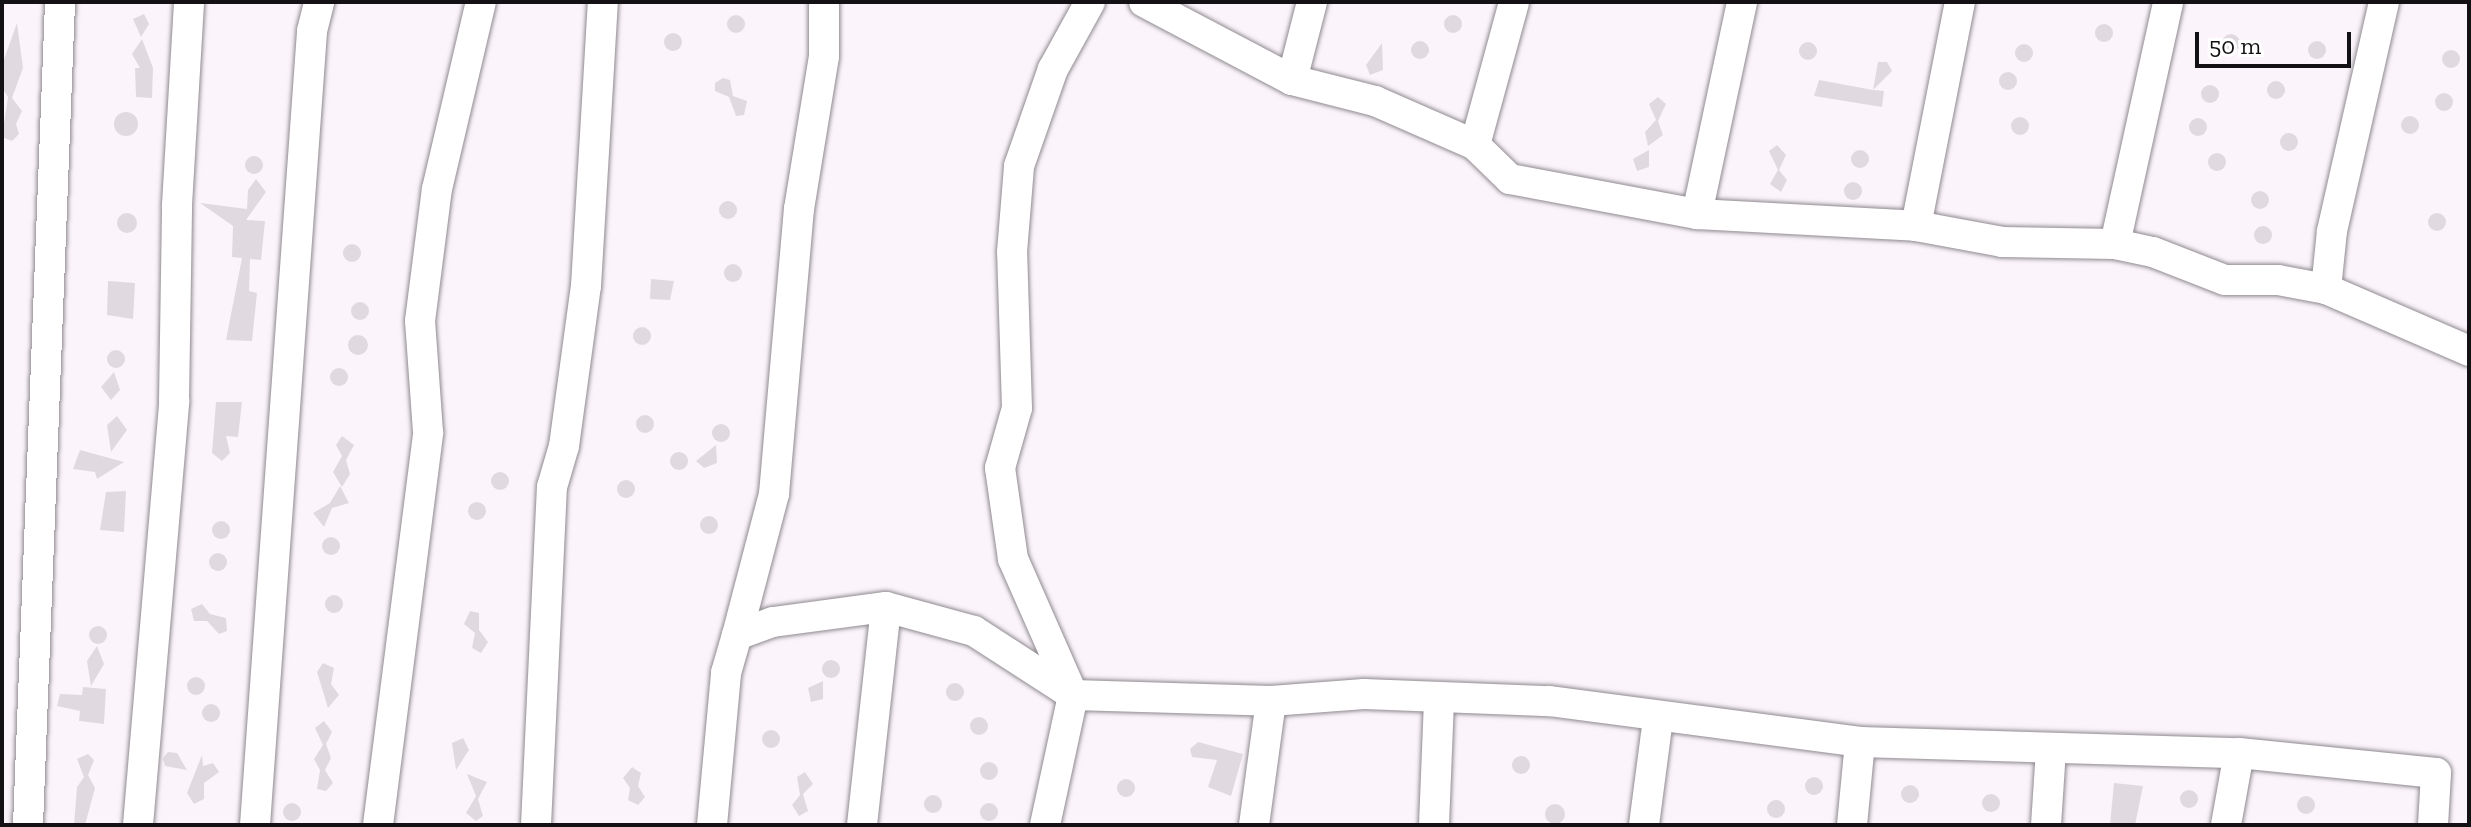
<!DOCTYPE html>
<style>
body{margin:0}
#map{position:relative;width:2471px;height:827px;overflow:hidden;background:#fbf5fb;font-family:"Zilla Slab",serif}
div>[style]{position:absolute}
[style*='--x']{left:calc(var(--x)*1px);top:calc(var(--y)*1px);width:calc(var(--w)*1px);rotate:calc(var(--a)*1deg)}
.building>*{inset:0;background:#e0dae0}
.round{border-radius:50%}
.roads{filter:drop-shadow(0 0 2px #8f8a8f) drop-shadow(0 0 2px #8f8a8f)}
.minor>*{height:30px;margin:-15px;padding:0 15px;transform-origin:15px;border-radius:15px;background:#fff}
span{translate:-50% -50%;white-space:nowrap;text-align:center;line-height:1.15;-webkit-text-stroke:7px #fff;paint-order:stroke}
.frame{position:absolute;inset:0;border:4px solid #131113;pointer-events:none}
.scale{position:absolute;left:2195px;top:32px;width:156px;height:36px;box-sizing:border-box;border:4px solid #131113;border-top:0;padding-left:10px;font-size:24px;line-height:28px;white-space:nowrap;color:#131113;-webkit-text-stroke:6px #fff;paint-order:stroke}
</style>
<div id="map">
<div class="building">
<div style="clip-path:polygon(144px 14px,149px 24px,141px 37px,133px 19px)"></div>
<div class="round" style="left:1444px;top:15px;width:18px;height:18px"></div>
<div class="round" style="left:727px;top:15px;width:18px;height:18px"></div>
<div style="clip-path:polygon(17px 23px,23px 68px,12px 98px,22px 111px,16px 124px,19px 134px,12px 141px,2px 137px,8px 97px,2px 88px,2px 65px)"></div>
<div class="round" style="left:2095px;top:24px;width:18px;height:18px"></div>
<div class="round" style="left:664px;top:33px;width:18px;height:18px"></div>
<div class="round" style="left:2222px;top:34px;width:18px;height:18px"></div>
<div style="clip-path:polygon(142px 39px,153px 68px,152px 98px,136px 97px,135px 68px,140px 68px,132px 54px)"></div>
<div class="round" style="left:1411px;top:41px;width:18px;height:18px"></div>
<div class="round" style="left:2308px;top:41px;width:18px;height:18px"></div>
<div class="round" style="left:1799px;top:42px;width:18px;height:18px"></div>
<div style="clip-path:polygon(1382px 43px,1383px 70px,1370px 75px,1366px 65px)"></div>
<div class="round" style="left:2015px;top:44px;width:18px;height:18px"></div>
<div class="round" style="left:2442px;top:50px;width:18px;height:18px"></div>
<div style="clip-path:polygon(1878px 62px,1887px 62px,1892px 71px,1873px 90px,1884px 91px,1882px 107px,1814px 96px,1819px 80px,1873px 90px)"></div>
<div class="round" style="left:1999px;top:72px;width:18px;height:18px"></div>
<div style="clip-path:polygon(723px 78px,730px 80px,733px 96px,747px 101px,744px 115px,736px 116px,729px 97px,715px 91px,715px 83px)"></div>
<div class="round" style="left:2267px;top:81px;width:18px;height:18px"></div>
<div class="round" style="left:2201px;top:85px;width:18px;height:18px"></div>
<div class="round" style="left:2435px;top:93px;width:18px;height:18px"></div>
<div style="clip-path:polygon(1658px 97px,1666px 104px,1658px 121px,1663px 135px,1648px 146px,1645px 132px,1656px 120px,1649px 104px)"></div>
<div class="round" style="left:114px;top:112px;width:24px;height:24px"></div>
<div class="round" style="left:2401px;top:116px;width:18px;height:18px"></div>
<div class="round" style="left:2011px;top:117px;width:18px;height:18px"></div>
<div class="round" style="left:2189px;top:118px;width:18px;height:18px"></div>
<div class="round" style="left:2280px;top:133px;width:18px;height:18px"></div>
<div style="clip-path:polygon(1777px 145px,1786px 155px,1779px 170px,1787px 180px,1781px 192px,1770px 184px,1778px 170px,1769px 151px)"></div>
<div class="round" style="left:1851px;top:150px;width:18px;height:18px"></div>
<div style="clip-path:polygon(1649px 150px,1649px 167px,1637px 171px,1633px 159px)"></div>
<div class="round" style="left:2208px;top:153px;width:18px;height:18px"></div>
<div class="round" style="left:245px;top:156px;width:18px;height:18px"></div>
<div style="clip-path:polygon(256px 179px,266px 192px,246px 220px,265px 221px,261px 260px,250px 259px,249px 291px,257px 293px,252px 341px,226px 340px,242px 258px,232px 257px,233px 226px,200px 203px,247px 209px,248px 190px)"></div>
<div class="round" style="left:1844px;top:182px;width:18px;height:18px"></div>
<div class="round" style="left:2251px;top:191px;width:18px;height:18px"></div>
<div class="round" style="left:719px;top:201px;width:18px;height:18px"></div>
<div class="round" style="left:2428px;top:213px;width:18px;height:18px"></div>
<div class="round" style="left:117px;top:213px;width:20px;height:20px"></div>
<div class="round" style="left:2254px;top:226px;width:18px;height:18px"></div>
<div class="round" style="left:343px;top:244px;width:18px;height:18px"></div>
<div class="round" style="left:724px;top:264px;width:18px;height:18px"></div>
<div style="clip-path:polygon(651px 279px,674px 281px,670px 300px,650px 299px)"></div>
<div style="clip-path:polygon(108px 281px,135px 283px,133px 319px,107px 315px)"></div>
<div class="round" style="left:351px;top:302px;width:18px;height:18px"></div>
<div class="round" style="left:633px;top:327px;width:18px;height:18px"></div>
<div class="round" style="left:348px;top:335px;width:20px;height:20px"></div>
<div class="round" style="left:107px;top:350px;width:18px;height:18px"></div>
<div class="round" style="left:330px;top:368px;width:18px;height:18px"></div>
<div style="clip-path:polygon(114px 372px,120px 390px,111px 400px,101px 387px)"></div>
<div style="clip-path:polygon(216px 402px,242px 402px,238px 437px,226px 436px,230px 453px,222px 461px,212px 453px)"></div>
<div class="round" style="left:636px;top:415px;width:18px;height:18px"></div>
<div style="clip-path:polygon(117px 416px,127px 430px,111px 452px,107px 425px)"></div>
<div class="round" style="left:712px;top:424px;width:18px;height:18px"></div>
<div style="clip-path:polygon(342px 436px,354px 445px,346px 460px,350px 474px,342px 487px,333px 472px,342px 456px,336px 445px)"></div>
<div style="clip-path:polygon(716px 445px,717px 463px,704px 468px,696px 461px)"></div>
<div style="clip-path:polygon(80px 450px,124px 462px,97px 479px,95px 472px,73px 469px)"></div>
<div class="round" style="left:670px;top:452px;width:18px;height:18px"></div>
<div class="round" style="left:491px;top:472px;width:18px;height:18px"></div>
<div class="round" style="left:617px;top:480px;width:18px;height:18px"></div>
<div style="clip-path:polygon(340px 486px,349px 503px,332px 508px,324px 527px,313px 513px,330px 503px)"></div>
<div style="clip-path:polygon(126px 491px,124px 532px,100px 530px,106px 492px)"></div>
<div class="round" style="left:468px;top:502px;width:18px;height:18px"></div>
<div class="round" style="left:700px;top:516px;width:18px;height:18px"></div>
<div class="round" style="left:212px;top:521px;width:18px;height:18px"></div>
<div class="round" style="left:322px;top:537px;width:18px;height:18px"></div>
<div class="round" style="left:209px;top:553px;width:18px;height:18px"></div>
<div class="round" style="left:325px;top:595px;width:18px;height:18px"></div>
<div style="clip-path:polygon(202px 604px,210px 614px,226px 618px,227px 631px,219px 634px,207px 621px,194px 621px,191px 609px)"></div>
<div style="clip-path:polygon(470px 611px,479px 613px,479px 630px,488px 642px,481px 653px,472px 648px,475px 633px,464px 624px)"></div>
<div class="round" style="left:89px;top:626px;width:18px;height:18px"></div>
<div style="clip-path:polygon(97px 646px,104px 664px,91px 686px,87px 661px)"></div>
<div class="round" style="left:822px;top:660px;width:18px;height:18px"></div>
<div style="clip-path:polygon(323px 663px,334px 668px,331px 684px,339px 695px,328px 708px,317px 672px)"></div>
<div class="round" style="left:187px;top:677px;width:18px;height:18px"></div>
<div style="clip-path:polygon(823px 681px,823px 699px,811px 702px,808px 688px)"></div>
<div class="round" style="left:946px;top:683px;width:18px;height:18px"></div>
<div style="clip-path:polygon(83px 687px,106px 689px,104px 724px,79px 721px,80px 711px,57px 706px,60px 694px,82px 695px)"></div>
<div class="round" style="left:202px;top:704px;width:18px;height:18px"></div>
<div class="round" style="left:970px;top:717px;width:18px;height:18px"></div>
<div style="clip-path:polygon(324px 721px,332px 732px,326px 744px,331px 758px,325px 770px,333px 783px,326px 791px,317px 789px,320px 770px,314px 759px,323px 745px,315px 728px)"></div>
<div class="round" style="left:762px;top:730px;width:18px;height:18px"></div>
<div style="clip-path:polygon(463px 738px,469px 750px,456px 770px,452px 743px)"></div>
<div style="clip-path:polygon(1198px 742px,1243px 754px,1231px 796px,1208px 787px,1217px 760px,1192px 757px,1190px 749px)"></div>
<div style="clip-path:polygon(168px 752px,177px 753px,187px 770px,165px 766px,163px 758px)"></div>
<div style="clip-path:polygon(88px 754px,94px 760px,88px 775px,95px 788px,85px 825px,74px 825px,77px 787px,84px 777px,77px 759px)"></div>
<div style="clip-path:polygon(202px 755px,203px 766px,213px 763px,219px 772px,204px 783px,204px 799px,194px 804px,187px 793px)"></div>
<div class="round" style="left:1512px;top:756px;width:18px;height:18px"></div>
<div class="round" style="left:980px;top:762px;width:18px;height:18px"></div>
<div style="clip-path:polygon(632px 767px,641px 773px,638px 786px,645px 797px,638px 805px,628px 800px,630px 788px,623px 778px)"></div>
<div style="clip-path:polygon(805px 772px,813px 784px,803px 794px,808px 811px,799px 816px,792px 805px,800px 795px,797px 777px)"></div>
<div style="clip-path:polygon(467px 774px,487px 782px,478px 799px,483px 816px,476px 821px,466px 813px,476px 796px)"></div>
<div class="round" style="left:1805px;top:777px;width:18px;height:18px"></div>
<div class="round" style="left:1117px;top:779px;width:18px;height:18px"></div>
<div style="clip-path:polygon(2114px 783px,2143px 786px,2135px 825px,2110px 825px)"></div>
<div class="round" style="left:1901px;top:785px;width:18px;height:18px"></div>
<div class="round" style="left:2180px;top:790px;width:18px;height:18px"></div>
<div class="round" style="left:1982px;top:794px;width:18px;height:18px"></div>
<div class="round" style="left:924px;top:795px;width:18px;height:18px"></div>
<div class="round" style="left:2297px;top:796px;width:18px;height:18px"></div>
<div class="round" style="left:1767px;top:800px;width:18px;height:18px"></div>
<div class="round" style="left:980px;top:803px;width:18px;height:18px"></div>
<div class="round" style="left:283px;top:803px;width:18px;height:18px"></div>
<div class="round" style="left:1545px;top:804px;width:20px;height:20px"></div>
</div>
<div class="roads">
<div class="minor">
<div style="--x:1144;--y:2;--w:167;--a:27.8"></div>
<div style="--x:1292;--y:80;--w:86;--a:14.2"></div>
<div style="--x:1375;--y:101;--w:109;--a:23.7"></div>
<div style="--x:1475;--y:145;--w:49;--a:44.2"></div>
<div style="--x:1510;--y:179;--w:190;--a:10.6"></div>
<div style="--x:1697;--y:214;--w:219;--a:3.1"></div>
<div style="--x:1916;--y:226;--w:87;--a:10.5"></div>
<div style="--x:2002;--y:242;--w:113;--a:1"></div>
<div style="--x:2115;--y:244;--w:39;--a:12"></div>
<div style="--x:2153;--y:252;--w:77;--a:21.3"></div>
<div style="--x:2225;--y:280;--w:53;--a:0"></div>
<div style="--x:2278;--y:280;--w:49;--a:10.6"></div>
<div style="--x:2326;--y:289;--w:156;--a:23.4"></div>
<div style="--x:1292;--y:80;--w:81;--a:-75.6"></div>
<div style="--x:1475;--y:145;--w:148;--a:-74.7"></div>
<div style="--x:1697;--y:214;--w:217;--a:-78"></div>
<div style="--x:1916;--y:226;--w:228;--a:-78.9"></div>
<div style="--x:2115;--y:244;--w:248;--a:-77.6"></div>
<div style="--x:2326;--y:289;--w:58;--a:-84.1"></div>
<div style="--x:2332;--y:231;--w:235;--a:-77.2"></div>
<div style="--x:737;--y:635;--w:146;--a:-75.3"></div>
<div style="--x:774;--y:494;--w:286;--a:-85"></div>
<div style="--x:799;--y:209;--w:155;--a:-80.7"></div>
<div style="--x:824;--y:56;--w:54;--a:-90"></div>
<div style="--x:28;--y:825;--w:824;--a:-87.77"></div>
<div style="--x:138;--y:825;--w:426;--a:-85.1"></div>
<div style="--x:174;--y:401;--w:196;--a:-89.1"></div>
<div style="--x:177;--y:205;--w:203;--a:-86.6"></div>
<div style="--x:255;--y:825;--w:796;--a:-85.89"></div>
<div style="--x:312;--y:31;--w:30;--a:-76"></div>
<div style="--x:378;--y:825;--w:396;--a:-82.7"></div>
<div style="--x:428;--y:432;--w:111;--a:-94.1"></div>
<div style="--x:420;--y:321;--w:133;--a:-82.7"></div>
<div style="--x:437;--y:189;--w:192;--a:-76.8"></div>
<div style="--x:536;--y:825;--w:338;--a:-87.3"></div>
<div style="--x:552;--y:487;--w:43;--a:-73.7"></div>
<div style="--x:564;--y:446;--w:162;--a:-82.2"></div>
<div style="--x:586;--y:286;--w:285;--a:-86.6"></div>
<div style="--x:712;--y:825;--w:153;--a:-84.7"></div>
<div style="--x:726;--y:673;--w:40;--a:-74"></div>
<div style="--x:737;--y:635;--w:38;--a:-20"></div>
<div style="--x:773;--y:622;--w:114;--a:-7.6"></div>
<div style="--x:886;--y:607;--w:91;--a:15.3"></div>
<div style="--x:974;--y:631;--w:118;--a:32.9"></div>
<div style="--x:1073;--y:695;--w:198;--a:1.7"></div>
<div style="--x:1271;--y:701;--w:93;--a:-4.3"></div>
<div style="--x:1364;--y:694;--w:186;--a:2.2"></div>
<div style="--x:1550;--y:701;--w:313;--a:7.5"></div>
<div style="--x:1860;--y:742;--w:379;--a:1.7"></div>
<div style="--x:2239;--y:753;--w:198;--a:5.8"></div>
<div style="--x:2436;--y:773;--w:52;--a:93.3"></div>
<div style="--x:862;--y:825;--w:219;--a:-83.7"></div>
<div style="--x:1045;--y:825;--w:133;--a:-77.8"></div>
<div style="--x:1073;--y:695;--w:149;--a:-113.8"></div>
<div style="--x:1013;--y:559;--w:92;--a:-98.1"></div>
<div style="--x:1000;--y:468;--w:62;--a:-74.2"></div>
<div style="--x:1017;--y:408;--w:156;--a:-91.8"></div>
<div style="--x:1012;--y:252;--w:86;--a:-85.3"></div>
<div style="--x:1019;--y:166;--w:103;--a:-70.7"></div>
<div style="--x:1053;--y:69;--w:77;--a:-61.1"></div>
<div style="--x:1254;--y:825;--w:125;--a:-82.2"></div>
<div style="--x:1434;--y:825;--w:124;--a:-87.7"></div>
<div style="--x:1644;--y:825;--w:107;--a:-82.5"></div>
<div style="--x:1852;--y:825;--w:83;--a:-84.5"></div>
<div style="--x:2046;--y:825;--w:75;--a:-86.2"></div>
<div style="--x:2226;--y:825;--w:73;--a:-79.8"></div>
</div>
</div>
<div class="frame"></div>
<div class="scale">50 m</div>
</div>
